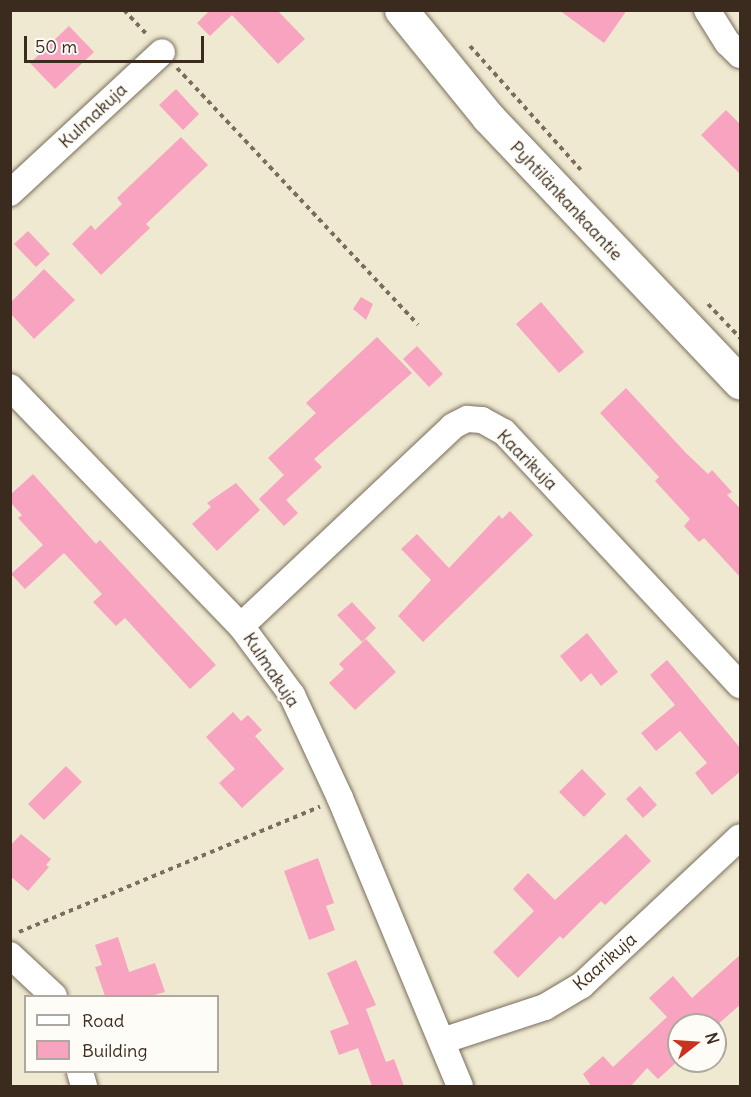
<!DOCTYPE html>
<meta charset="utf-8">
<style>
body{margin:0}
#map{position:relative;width:751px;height:1097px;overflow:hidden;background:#eee9d0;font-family:Delius,sans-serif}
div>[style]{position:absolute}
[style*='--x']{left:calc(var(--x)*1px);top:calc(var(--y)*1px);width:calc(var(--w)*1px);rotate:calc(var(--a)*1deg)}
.building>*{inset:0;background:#f8a4c1}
.path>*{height:4px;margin-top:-2px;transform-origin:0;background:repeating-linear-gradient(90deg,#7a6d5c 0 4.5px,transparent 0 9px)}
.roads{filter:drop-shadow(0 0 2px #7a6d5c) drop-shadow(0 0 2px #7a6d5c)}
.street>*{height:26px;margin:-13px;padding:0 13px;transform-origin:13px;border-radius:13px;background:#fff}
.secondary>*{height:33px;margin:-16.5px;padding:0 16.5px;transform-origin:16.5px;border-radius:16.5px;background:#fff}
span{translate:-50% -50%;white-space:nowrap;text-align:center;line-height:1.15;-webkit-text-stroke:5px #fdfcf7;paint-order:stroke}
.street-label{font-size:18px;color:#3b2a1e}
.frame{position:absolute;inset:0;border:12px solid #3b2a1e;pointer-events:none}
.legend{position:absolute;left:24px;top:995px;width:195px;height:78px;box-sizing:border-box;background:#fdfcf7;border:2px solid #afa8a0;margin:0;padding:8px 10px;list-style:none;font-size:18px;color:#3b2a1e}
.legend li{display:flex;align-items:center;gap:12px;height:30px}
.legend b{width:30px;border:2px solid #afa8a0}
.north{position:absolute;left:667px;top:1013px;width:60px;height:60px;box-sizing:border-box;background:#fdfcf7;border:2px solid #afa8a0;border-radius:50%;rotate:73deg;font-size:16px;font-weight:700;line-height:24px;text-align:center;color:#3b2a1e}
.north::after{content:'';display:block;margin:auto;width:21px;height:27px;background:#c8321e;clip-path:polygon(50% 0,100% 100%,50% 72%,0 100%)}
.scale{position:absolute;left:24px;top:36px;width:180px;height:27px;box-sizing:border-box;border:3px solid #3b2a1e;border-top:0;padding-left:8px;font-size:18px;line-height:21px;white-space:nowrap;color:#3b2a1e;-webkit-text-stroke:4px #fdfcf7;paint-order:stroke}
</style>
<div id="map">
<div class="building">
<div style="clip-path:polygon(210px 10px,277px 10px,305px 39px,278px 64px,232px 15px,210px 36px,197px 23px)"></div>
<div style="clip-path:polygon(559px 10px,627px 10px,604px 43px)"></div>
<div style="clip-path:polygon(69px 26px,94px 52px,55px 89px,30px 63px)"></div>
<div style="clip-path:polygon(176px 89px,199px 114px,183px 130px,159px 105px)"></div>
<div style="clip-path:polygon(726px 110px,741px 125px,741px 175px,701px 135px)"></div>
<div style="clip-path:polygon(181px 137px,208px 165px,146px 224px,150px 228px,101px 275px,72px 244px,91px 225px,95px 230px,122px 204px,117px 198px)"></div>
<div style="clip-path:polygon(28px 231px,50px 254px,36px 267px,14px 244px)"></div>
<div style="clip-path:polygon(44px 269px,75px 300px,34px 339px,11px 314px,11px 302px)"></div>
<div style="clip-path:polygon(361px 297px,373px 304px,366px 320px,353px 309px)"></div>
<div style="clip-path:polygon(541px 302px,584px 352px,559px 373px,516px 324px)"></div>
<div style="clip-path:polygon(377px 337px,412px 373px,314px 459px,322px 467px,286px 500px,298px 513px,284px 526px,259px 499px,284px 475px,268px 458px,316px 413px,306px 403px)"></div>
<div style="clip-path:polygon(417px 346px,443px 374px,429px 387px,403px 359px)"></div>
<div style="clip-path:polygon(626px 388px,686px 453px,708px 474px,712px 470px,732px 492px,727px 495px,741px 509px,741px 578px,704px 538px,699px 542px,684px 526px,690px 519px,655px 481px,659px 477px,600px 413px)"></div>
<div style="clip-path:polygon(33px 474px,96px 544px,100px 540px,216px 665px,190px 689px,125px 618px,116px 626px,93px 602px,102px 594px,64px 553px,25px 589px,11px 574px,43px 545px,18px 518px,22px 515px,10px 502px,10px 495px)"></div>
<div style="clip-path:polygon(236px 483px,260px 510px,217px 551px,192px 524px,211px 507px,207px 503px)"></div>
<div style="clip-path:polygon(510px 511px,533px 535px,423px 642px,398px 616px,431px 580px,401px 549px,417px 534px,449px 568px,499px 515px,502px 519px)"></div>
<div style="clip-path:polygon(352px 602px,376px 628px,362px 642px,337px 615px)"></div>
<div style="clip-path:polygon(587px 633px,618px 672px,601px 686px,591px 673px,581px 682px,560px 656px)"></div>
<div style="clip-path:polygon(366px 639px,396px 672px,355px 710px,329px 683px,344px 669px,339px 664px)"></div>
<div style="clip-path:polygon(667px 660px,741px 749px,741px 771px,712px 795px,695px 773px,707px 763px,680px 731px,656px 751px,641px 733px,675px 705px,650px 675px)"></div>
<div style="clip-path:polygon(233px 712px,241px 721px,248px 715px,262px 730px,255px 736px,284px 769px,242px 808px,219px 783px,235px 769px,206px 737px)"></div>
<div style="clip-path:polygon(66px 766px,82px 782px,44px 820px,28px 804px)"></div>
<div style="clip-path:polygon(582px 769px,606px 794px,584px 817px,559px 792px)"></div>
<div style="clip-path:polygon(640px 786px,657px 805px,643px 818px,626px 799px)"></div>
<div style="clip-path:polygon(21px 834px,51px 859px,46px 865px,49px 867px,28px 891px,10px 876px,10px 846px)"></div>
<div style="clip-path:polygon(626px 834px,651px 861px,605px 905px,601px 901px,563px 939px,560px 936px,518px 978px,493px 952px,534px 911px,513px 889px,528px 873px,555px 900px)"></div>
<div style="clip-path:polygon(318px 858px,334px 903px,326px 906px,335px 930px,309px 940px,284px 871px)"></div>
<div style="clip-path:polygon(118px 937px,129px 972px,155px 963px,165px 992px,151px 996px,105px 996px,95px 967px,102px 965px,95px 945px)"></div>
<div style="clip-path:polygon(741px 954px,741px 1004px,717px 1025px,679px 1025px,679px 1060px,658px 1079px,647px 1068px,631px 1086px,591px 1086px,583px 1074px,603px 1056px,613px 1067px,667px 1017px,649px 998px,673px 976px,692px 998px)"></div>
<div style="clip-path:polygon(356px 960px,376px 1005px,366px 1009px,386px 1062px,394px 1059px,404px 1086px,372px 1086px,358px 1048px,339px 1055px,330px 1031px,349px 1024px,327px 973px)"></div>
</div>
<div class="path">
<div style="--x:124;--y:10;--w:33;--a:47"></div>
<div style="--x:470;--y:46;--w:166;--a:48.2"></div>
<div style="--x:177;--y:68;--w:352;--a:46.8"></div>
<div style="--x:708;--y:304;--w:47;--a:46.7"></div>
<div style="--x:19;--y:932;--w:326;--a:-22.6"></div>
</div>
<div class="roads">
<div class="street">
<div style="--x:707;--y:10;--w:39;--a:58"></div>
<div style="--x:728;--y:43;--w:17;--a:45"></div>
<div style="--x:10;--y:193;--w:207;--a:-42.8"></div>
<div style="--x:10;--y:387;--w:332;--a:46"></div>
<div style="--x:241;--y:626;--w:86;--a:53.5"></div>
<div style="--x:292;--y:695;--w:114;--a:65"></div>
<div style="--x:340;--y:798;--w:312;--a:67.4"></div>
<div style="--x:241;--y:626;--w:291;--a:-43.3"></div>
<div style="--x:453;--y:426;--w:16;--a:-27"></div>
<div style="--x:467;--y:419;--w:15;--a:4"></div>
<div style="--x:482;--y:420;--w:25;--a:29"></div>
<div style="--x:504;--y:432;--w:346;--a:47"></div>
<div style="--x:10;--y:955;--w:60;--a:43"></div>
<div style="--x:442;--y:1041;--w:108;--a:-18.3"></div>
<div style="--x:545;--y:1007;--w:43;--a:-30.7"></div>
<div style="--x:582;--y:985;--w:216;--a:-43.1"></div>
<div style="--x:80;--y:1072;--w:15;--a:74"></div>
</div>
<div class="secondary">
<div style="--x:401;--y:10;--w:138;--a:50.9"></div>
<div style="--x:488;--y:117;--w:366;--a:46.5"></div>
</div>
</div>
<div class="street-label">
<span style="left:93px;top:116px;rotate:-43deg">Kulmakuja</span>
<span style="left:566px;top:201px;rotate:47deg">Pyhtilänkankaantie</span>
<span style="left:527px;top:460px;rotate:45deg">Kaarikuja</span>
<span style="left:271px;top:670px;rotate:56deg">Kulmakuja</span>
<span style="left:605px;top:962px;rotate:-41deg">Kaarikuja</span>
</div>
<div class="frame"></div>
<ul class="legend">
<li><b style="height:8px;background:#fff"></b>Road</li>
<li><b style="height:16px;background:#f8a4c1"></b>Building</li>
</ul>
<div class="north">N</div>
<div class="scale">50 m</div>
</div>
